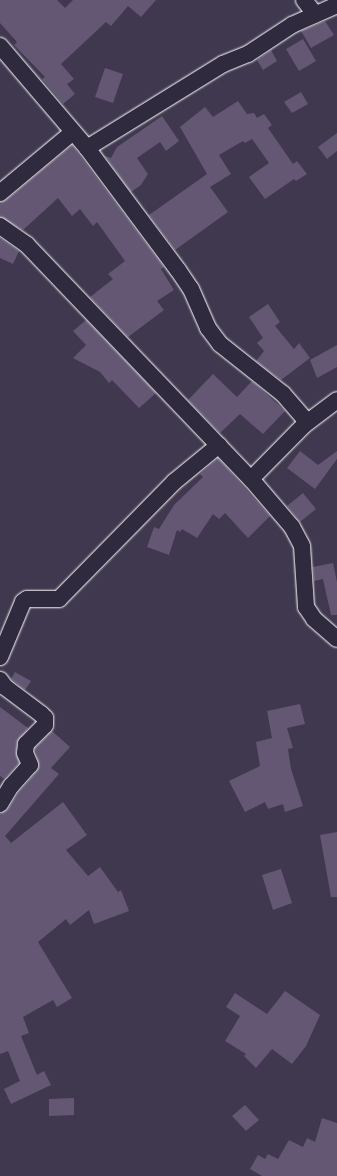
<!DOCTYPE html>
<style>
body{margin:0}
#map{position:relative;width:337px;height:1176px;overflow:hidden;background:#3f384e;font-family:"Indie Flower",sans-serif}
div>[style]{position:absolute}
[style*='--x']{left:calc(var(--x)*1px);top:calc(var(--y)*1px);width:calc(var(--w)*1px);rotate:calc(var(--a)*1deg)}
.building>*{inset:0;background:#645774}
.roads{filter:drop-shadow(0 0 1px #fff) drop-shadow(0 0 1px #fff)}
.minor>*{height:16px;margin:-8px;padding:0 8px;transform-origin:8px;border-radius:8px;background:#2f2a3d}
span{translate:-50% -50%;white-space:nowrap;text-align:center;line-height:1.15;-webkit-text-stroke:3px #2f2a3d;paint-order:stroke}
</style>
<div id="map">
<div class="building">
<div style="clip-path:polygon(0 0,57px 0,65px 8px,73px 0,156px 0,141px 17px,128px 6px,111px 26px,106px 22px,61px 64px,74px 79px,67px 84px,75px 94px,63px 104px,42px 79px,45px 77px,14px 45px,17px 42px,0 23px)"></div>
<div style="clip-path:polygon(325px 21px,334px 35px,311px 48px,301px 31px)"></div>
<div style="clip-path:polygon(303px 39px,316px 61px,299px 71px,286px 49px)"></div>
<div style="clip-path:polygon(271px 50px,277px 61px,263px 70px,257px 60px)"></div>
<div style="clip-path:polygon(105px 68px,123px 74px,113px 103px,95px 97px)"></div>
<div style="clip-path:polygon(301px 92px,308px 104px,292px 113px,284px 102px)"></div>
<div style="clip-path:polygon(238px 101px,247px 114px,254px 113px,257px 118px,264px 114px,272px 125px,268px 128px,293px 164px,297px 161px,307px 174px,296px 181px,294px 179px,265px 199px,249px 177px,269px 163px,252px 139px,245px 143px,243px 141px,219px 155px,231px 174px,210px 187px,228px 212px,175px 250px,149px 215px,207px 174px,180px 127px,205px 107px,213px 117px)"></div>
<div style="clip-path:polygon(162px 116px,179px 141px,166px 151px,160px 142px,137px 158px,148px 174px,141px 185px,131px 192px,105px 156px,111px 158px,117px 147px)"></div>
<div style="clip-path:polygon(337px 133px,337px 151px,327px 159px,318px 147px)"></div>
<div style="clip-path:polygon(72px 145px,164px 267px,161px 269px,174px 290px,157px 301px,164px 310px,128px 337px,90px 297px,113px 279px,108px 274px,125px 261px,97px 222px,93px 226px,80px 209px,72px 216px,58px 198px,23px 230px,0 217px,0 202px,6px 200px)"></div>
<div style="clip-path:polygon(0 238px,19px 251px,13px 264px,0 258px)"></div>
<div style="clip-path:polygon(268px 304px,280px 322px,275px 326px,294px 349px,299px 343px,310px 358px,281px 380px,256px 361px,264px 351px,257px 343px,263px 338px,249px 317px)"></div>
<div style="clip-path:polygon(86px 320px,156px 393px,139px 408px,112px 380px,109px 383px,100px 372px,73px 358px,86px 345px,73px 331px)"></div>
<div style="clip-path:polygon(337px 345px,337px 367px,317px 378px,310px 360px)"></div>
<div style="clip-path:polygon(213px 374px,237px 397px,252px 381px,285px 411px,263px 434px,240px 414px,220px 433px,188px 400px)"></div>
<div style="clip-path:polygon(300px 451px,318px 465px,337px 451px,337px 459px,315px 489px,287px 468px)"></div>
<div style="clip-path:polygon(218px 458px,270px 516px,248px 538px,225px 513px,219px 519px,213px 514px,197px 538px,182px 529px,180px 532px,177px 530px,169px 555px,147px 547px,154px 527px,159px 529px,174px 505px,203px 477px,200px 474px)"></div>
<div style="clip-path:polygon(303px 493px,316px 509px,300px 522px,287px 506px)"></div>
<div style="clip-path:polygon(333px 563px,337px 582px,337px 615px,331px 615px,323px 579px,314px 581px,313px 567px)"></div>
<div style="clip-path:polygon(15px 672px,31px 681px,25px 690px,11px 679px)"></div>
<div style="clip-path:polygon(300px 704px,305px 724px,287px 728px,293px 748px,288px 749px,291px 769px,303px 806px,285px 812px,283px 804px,268px 809px,265px 802px,245px 812px,229px 781px,260px 766px,256px 742px,272px 738px,267px 711px)"></div>
<div style="clip-path:polygon(0 707px,28px 728px,17px 743px,16px 752px,19px 763px,4px 779px,0 776px)"></div>
<div style="clip-path:polygon(52px 731px,70px 747px,51px 768px,59px 774px,5px 836px,11px 843px,63px 802px,87px 835px,66px 850px,88px 876px,100px 867px,118px 892px,121px 890px,129px 911px,94px 924px,89px 910px,70px 925px,66px 919px,38px 942px,72px 998px,57px 1007px,53px 1000px,23px 1017px,29px 1033px,21px 1036px,37px 1075px,44px 1071px,51px 1085px,11px 1104px,4px 1089px,20px 1081px,8px 1051px,0 1054px,0 814px,8px 809px,19px 792px,37px 771px,39px 766px,35px 748px)"></div>
<div style="clip-path:polygon(337px 832px,337px 897px,331px 897px,320px 835px)"></div>
<div style="clip-path:polygon(281px 869px,292px 903px,273px 910px,262px 875px)"></div>
<div style="clip-path:polygon(285px 991px,320px 1015px,306px 1046px,292px 1064px,272px 1049px,256px 1068px,244px 1056px,246px 1054px,225px 1041px,240px 1016px,226px 1007px,235px 993px,267px 1014px)"></div>
<div style="clip-path:polygon(74px 1098px,74px 1115px,49px 1116px,49px 1099px)"></div>
<div style="clip-path:polygon(245px 1105px,259px 1120px,246px 1131px,232px 1116px)"></div>
<div style="clip-path:polygon(322px 1118px,337px 1123px,337px 1176px,262px 1176px,250px 1169px,258px 1155px,265px 1159px,268px 1154px,278px 1159px,289px 1140px,303px 1147px,307px 1138px,315px 1142px)"></div>
</div>
<div class="roads">
<div class="minor">
<div style="--x:304;--y:0;--w:18;--a:52"></div>
<div style="--x:0;--y:46;--w:134;--a:49.5"></div>
<div style="--x:87;--y:148;--w:152;--a:53.3"></div>
<div style="--x:178;--y:270;--w:23;--a:56"></div>
<div style="--x:191;--y:289;--w:43;--a:66.4"></div>
<div style="--x:208;--y:328;--w:20;--a:53"></div>
<div style="--x:220;--y:344;--w:80;--a:38.4"></div>
<div style="--x:283;--y:394;--w:37;--a:49"></div>
<div style="--x:87;--y:148;--w:160;--a:-31.7"></div>
<div style="--x:223;--y:64;--w:27;--a:-22"></div>
<div style="--x:248;--y:54;--w:53;--a:-33.4"></div>
<div style="--x:292;--y:25;--w:49;--a:-24"></div>
<div style="--x:0;--y:193;--w:95;--a:-39.9"></div>
<div style="--x:0;--y:226;--w:33;--a:35"></div>
<div style="--x:27;--y:245;--w:324;--a:46.3"></div>
<div style="--x:251;--y:479;--w:63;--a:49.5"></div>
<div style="--x:292;--y:527;--w:21;--a:62"></div>
<div style="--x:302;--y:546;--w:61;--a:86.2"></div>
<div style="--x:306;--y:607;--w:14;--a:56"></div>
<div style="--x:314;--y:619;--w:30;--a:41"></div>
<div style="--x:251;--y:479;--w:76;--a:-45.5"></div>
<div style="--x:304;--y:425;--w:41;--a:-37.1"></div>
<div style="--x:0;--y:657;--w:60;--a:-67.3"></div>
<div style="--x:23;--y:602;--w:5;--a:-37"></div>
<div style="--x:27;--y:599;--w:32;--a:0"></div>
<div style="--x:59;--y:599;--w:164;--a:-45.5"></div>
<div style="--x:174;--y:482;--w:58;--a:-39.4"></div>
<div style="--x:0;--y:680;--w:9;--a:54"></div>
<div style="--x:5;--y:687;--w:45;--a:36.9"></div>
<div style="--x:41;--y:714;--w:6;--a:45"></div>
<div style="--x:45;--y:718;--w:7;--a:90"></div>
<div style="--x:45;--y:725;--w:27;--a:135"></div>
<div style="--x:26;--y:744;--w:9;--a:96"></div>
<div style="--x:25;--y:753;--w:13;--a:67"></div>
<div style="--x:30;--y:765;--w:28;--a:132"></div>
<div style="--x:11;--y:786;--w:21;--a:121"></div>
</div>
</div>
</div>
